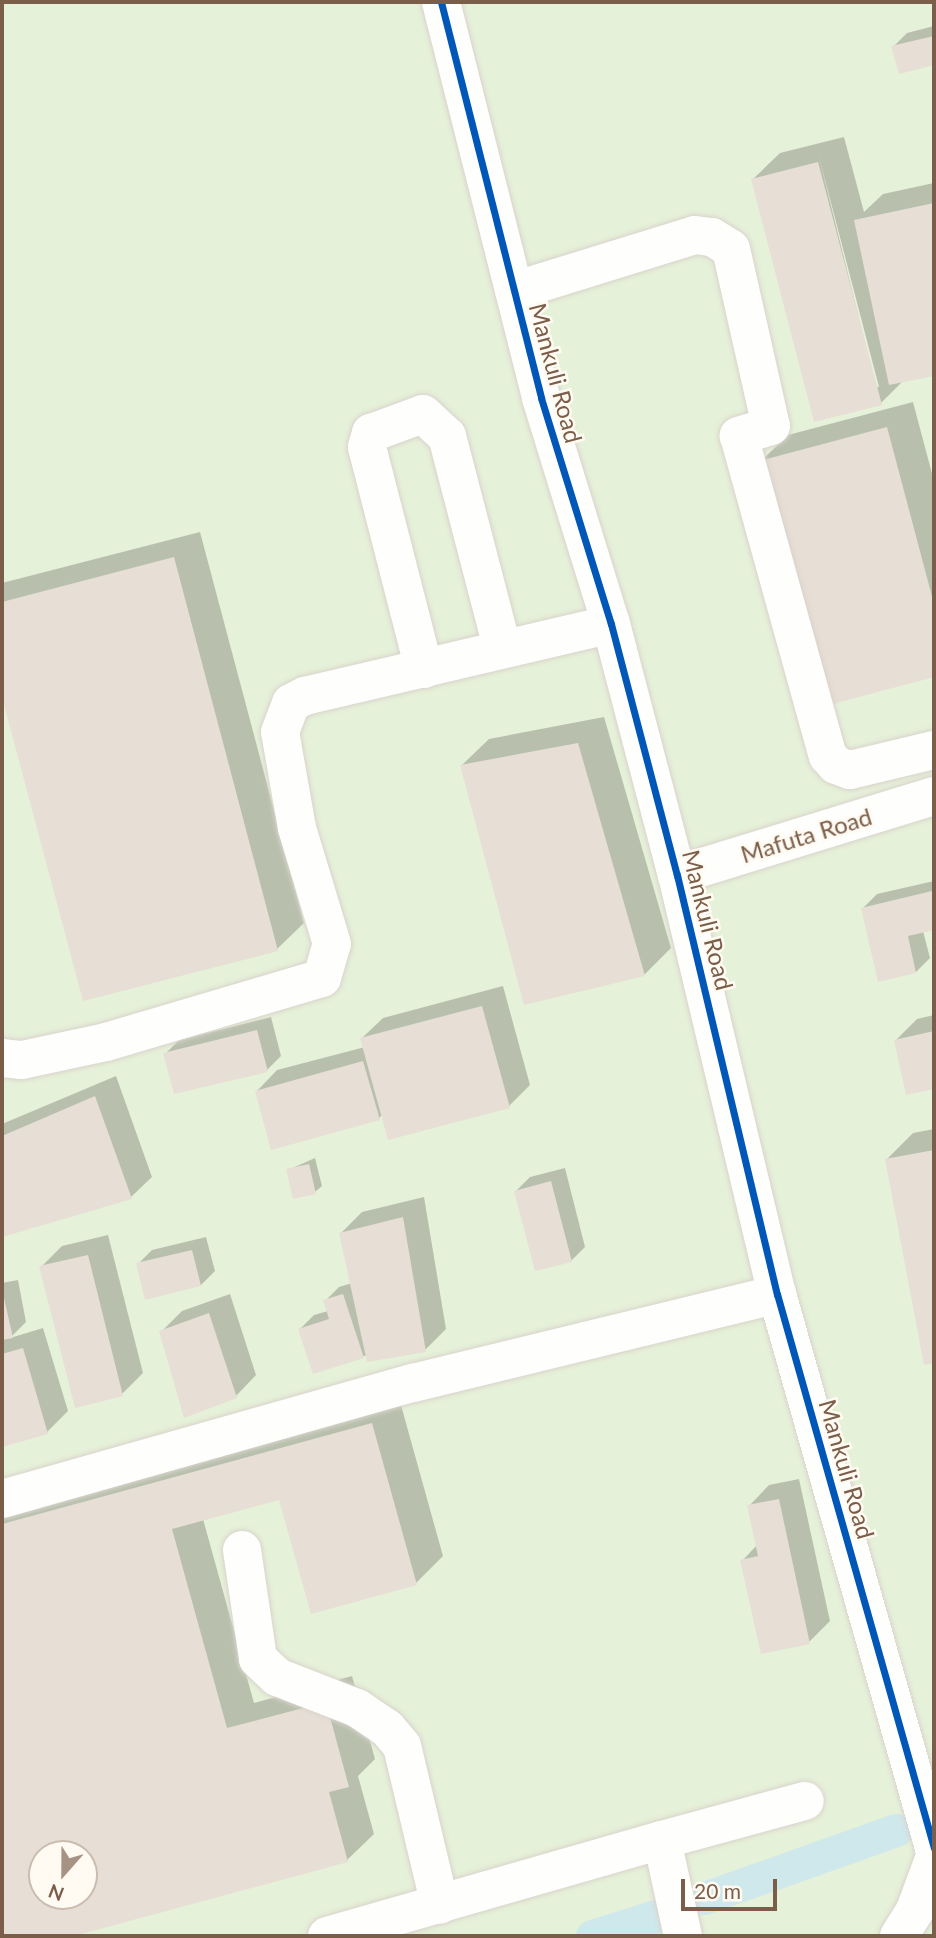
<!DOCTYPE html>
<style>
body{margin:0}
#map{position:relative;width:936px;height:1938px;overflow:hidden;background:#faf6ee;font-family:Lato,sans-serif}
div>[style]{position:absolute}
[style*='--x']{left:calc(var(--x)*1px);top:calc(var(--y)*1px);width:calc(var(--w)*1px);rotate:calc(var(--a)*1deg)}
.green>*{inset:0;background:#e6f1d9}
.shadow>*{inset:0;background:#0003}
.canal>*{height:33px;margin:-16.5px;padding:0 16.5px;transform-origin:16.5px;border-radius:16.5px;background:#cfe8eb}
.building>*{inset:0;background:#e7ded5}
.roads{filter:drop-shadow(0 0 2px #d9d3cc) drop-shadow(0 0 2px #d9d3cc)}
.minor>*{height:38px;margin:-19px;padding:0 19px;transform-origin:19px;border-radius:19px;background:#fefefc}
.cycleway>*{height:7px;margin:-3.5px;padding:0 3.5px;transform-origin:3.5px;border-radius:3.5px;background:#0057b8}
span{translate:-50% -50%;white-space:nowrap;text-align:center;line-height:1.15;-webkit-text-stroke:5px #fffaf2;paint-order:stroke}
.street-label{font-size:24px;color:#7b5e4a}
.frame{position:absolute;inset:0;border:4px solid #7b5e4a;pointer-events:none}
.north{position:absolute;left:28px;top:1840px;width:70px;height:70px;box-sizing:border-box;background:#fffaf2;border:2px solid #cabcaf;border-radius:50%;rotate:201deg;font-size:19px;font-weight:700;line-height:28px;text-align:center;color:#7b5e4a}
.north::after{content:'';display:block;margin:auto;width:24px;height:32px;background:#a79383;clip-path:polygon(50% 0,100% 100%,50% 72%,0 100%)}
.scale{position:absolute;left:681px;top:1879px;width:96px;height:32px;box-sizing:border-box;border:4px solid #7b5e4a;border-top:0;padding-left:9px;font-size:21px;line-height:24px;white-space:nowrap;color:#7b5e4a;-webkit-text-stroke:5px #fffaf2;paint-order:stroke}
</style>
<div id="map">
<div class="green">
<div style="clip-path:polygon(evenodd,2px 2px,934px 2px,934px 1936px,2px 1936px,2px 2px,42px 1854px,84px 1854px,84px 1896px,42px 1896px,42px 1854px)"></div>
</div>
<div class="shadow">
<div style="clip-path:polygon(934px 26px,934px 64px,900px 72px,893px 47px,907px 33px)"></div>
<div style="clip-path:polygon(evenodd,844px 137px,864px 212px,883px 194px,934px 183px,934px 374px,904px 380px,881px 403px,753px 179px,780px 153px,844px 137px,818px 153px,879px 387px,876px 387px,818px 153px)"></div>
<div style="clip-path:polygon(913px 402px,934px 481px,934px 676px,827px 703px,761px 461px,788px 435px)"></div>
<div style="clip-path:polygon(200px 532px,304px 923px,277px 949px,2px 693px,2px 583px)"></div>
<div style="clip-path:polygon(604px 717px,671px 948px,645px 974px,525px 1003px,462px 765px,489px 739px)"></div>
<div style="clip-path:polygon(934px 881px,934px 928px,923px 931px,930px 958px,916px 972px,863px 908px,877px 894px)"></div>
<div style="clip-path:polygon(503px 986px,530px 1085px,509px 1106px,383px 1114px,379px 1118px,257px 1091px,277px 1070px,365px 1047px,362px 1038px,383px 1018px)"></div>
<div style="clip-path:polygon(934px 1015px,934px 1087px,907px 1093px,896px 1040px,917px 1019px)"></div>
<div style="clip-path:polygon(271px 1017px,281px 1056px,267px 1070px,165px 1054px,179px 1040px)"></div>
<div style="clip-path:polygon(116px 1076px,152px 1177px,131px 1197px,2px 1235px,2px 1124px)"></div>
<div style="clip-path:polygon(934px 1129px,934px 1362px,925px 1363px,887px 1159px,913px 1133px)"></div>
<div style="clip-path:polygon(315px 1158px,322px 1186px,315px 1192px,288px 1170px)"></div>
<div style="clip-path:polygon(565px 1168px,585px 1247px,571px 1261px,516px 1191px,530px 1177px)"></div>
<div style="clip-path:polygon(424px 1197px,446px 1329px,425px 1350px,363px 1356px,300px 1329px,314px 1315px,328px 1311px,325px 1301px,339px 1287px,352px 1283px,341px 1233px,362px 1212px)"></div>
<div style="clip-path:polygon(108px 1235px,143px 1373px,122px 1394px,41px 1267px,62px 1246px)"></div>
<div style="clip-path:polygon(206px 1237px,215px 1271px,201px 1285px,138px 1264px,152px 1250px)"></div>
<div style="clip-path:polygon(18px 1280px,26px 1322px,10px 1338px,43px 1328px,68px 1411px,47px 1432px,4px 1445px,2px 1451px,2px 1283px)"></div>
<div style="clip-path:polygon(230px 1294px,256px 1375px,236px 1396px,161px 1332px,182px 1311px)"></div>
<div style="clip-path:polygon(evenodd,399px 1398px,443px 1556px,416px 1583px,280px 1498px,203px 1519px,254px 1703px,352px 1676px,375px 1759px,358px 1776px,374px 1834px,347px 1860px,68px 1936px,2px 1936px,2px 1505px,399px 1398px,42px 1854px,84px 1854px,84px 1896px,42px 1896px,42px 1854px)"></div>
<div style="clip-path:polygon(799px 1479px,830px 1621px,809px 1642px,742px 1561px,757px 1545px,749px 1506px,769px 1485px)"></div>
</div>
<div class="canal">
<div style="--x:704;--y:1898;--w:204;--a:-19.5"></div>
<div style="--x:592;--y:1936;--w:70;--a:-17.4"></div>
</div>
<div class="building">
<div style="clip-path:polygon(934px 36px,934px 65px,899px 74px,891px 46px)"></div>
<div style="clip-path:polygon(818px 162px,882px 405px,814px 422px,751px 179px)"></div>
<div style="clip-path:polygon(934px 203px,934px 376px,889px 385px,854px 220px)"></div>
<div style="clip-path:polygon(887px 427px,934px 604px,934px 677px,825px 706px,759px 461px)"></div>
<div style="clip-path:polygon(174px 557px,278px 951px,83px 1001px,2px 697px,2px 602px)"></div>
<div style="clip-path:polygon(578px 743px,645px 976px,524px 1005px,460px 765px)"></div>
<div style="clip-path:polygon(932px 891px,934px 930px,908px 936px,916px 973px,878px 982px,861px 908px)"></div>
<div style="clip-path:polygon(482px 1006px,510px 1108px,388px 1140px,360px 1038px)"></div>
<div style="clip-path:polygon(257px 1030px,268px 1072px,174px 1094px,163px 1053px)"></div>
<div style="clip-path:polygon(934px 1031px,934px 1089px,906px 1095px,894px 1040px)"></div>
<div style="clip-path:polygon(363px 1061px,380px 1120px,271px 1150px,255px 1091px)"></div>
<div style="clip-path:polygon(95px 1096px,132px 1199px,2px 1237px,2px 1136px)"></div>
<div style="clip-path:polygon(934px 1150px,934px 1363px,924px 1365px,885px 1159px)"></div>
<div style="clip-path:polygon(309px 1164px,316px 1194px,293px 1199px,286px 1169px)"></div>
<div style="clip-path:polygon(551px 1181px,572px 1262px,535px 1271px,514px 1191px)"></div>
<div style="clip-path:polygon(403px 1217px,426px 1352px,367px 1362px,339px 1233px)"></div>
<div style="clip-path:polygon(192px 1250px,201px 1286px,145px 1300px,136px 1263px)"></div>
<div style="clip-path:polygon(88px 1255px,123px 1396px,75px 1408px,39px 1266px)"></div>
<div style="clip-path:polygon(2px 1289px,13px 1338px,2px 1340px)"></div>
<div style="clip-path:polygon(343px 1294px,364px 1358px,313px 1374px,298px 1329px,329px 1319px,323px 1300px)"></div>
<div style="clip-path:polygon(209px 1313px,237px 1398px,184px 1418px,159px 1331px)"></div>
<div style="clip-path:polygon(23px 1348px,48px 1434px,2px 1447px,2px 1354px)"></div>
<div style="clip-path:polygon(evenodd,372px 1423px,417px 1585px,311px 1614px,279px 1500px,172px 1529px,227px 1728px,326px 1702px,349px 1787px,329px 1792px,348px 1862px,74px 1936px,2px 1936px,2px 1524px,372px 1423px,42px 1854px,84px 1854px,84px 1896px,42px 1896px,42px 1854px)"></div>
<div style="clip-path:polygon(779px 1499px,810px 1644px,761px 1654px,740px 1560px,758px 1556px,747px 1505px)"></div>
</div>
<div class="roads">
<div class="minor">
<div style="--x:441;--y:2;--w:408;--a:75.8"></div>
<div style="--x:541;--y:398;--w:237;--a:72.8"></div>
<div style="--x:611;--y:624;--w:260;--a:75.3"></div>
<div style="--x:677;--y:875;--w:431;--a:76.6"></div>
<div style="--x:777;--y:1294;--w:576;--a:74.18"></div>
<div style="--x:514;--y:291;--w:189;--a:-17.2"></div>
<div style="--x:695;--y:235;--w:17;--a:7"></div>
<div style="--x:712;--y:237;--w:22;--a:32"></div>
<div style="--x:731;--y:249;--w:181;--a:77.3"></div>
<div style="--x:771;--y:426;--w:34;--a:163"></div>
<div style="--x:739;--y:436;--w:332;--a:74.5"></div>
<div style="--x:828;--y:756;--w:12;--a:48"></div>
<div style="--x:836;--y:765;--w:15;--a:20"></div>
<div style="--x:850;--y:770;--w:86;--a:-13.4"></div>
<div style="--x:424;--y:669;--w:229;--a:-104.4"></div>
<div style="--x:367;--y:447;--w:15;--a:-74"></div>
<div style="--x:371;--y:433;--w:55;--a:-20.1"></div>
<div style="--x:423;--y:414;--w:33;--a:43"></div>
<div style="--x:447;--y:436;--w:218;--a:75.4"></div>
<div style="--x:677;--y:875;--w:269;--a:-17.1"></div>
<div style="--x:2;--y:1058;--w:20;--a:6"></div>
<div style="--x:22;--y:1060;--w:86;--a:-12.1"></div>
<div style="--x:106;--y:1042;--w:225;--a:-16.5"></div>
<div style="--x:322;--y:978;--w:35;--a:-74"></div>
<div style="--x:332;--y:944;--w:121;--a:-106.8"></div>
<div style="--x:297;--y:828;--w:97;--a:-100"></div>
<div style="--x:280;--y:732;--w:31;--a:-69"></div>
<div style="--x:291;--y:703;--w:16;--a:-27"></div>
<div style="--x:305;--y:696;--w:314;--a:-13.2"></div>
<div style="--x:2;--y:1499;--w:427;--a:-15.8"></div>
<div style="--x:413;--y:1383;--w:375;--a:-13.7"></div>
<div style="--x:242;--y:1550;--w:110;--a:81.6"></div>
<div style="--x:258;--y:1659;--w:26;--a:43"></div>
<div style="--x:277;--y:1677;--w:86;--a:21.2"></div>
<div style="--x:357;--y:1708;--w:36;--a:34"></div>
<div style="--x:387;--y:1728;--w:23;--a:50"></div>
<div style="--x:402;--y:1746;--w:163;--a:76.6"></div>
<div style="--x:662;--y:1840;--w:148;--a:-15.3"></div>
<div style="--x:327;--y:1936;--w:348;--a:-16"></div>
<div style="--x:662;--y:1840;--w:98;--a:77.7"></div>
<div style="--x:899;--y:1936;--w:31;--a:-58"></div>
<div style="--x:915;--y:1910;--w:54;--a:-69.6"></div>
</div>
</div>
<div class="cycleway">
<div style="--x:441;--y:2;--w:408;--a:75.8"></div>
<div style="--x:541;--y:398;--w:237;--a:72.8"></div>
<div style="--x:611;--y:624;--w:260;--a:75.3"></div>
<div style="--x:677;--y:875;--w:431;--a:76.6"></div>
<div style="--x:777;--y:1294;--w:576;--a:74.18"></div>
</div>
<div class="street-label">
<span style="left:556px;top:373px;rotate:75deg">Mankuli Road</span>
<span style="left:806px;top:835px;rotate:-17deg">Mafuta Road</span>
<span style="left:708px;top:920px;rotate:76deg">Mankuli Road</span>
<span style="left:847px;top:1469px;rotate:74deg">Mankuli Road</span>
</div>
<div class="frame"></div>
<div class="north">N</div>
<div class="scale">20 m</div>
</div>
